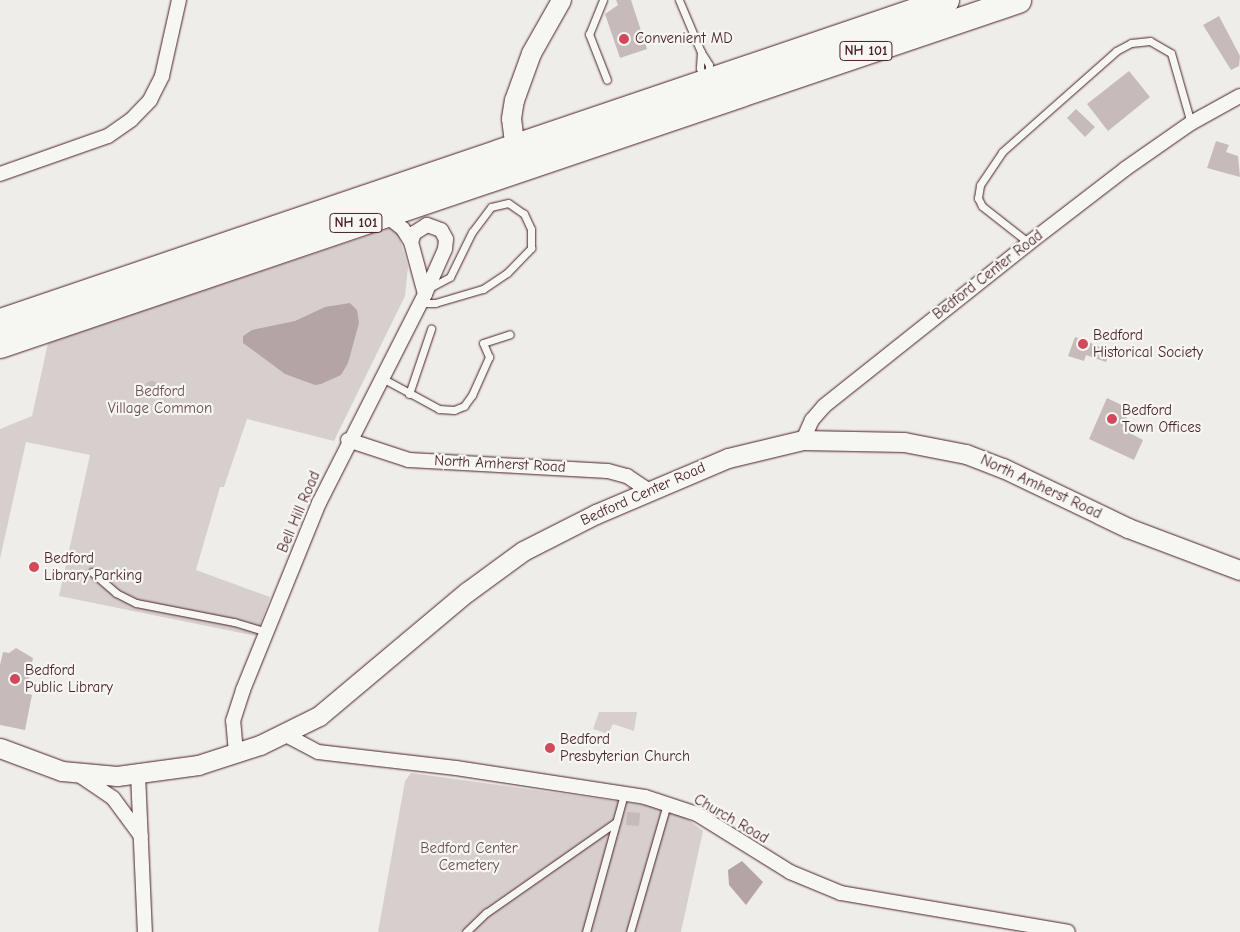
<!DOCTYPE html>
<style>
body{margin:0}
#map{position:relative;width:1240px;height:932px;overflow:hidden;background:#efedea;font-family:"Comic Neue",sans-serif}
div>[style]{position:absolute}
[style*='--x']{left:calc(var(--x)*1px);top:calc(var(--y)*1px);width:calc(var(--w)*1px);rotate:calc(var(--a)*1deg)}
.green>*{inset:0;background:#d7cfce}
.water>*{inset:0;background:#b4a4a5}
.building>*{inset:0;background:#c6babb}
.round{border-radius:50%}
.roads{filter:drop-shadow(0 0 1px #4a1f2b) drop-shadow(0 0 1px #4a1f2b)}
.lane>*{height:7px;margin:-3.5px;padding:0 3.5px;transform-origin:3.5px;border-radius:3.5px;background:#f6f6f2}
.street>*{height:14px;margin:-7px;padding:0 7px;transform-origin:7px;border-radius:7px;background:#f6f6f2}
.secondary>*{height:19px;margin:-9.5px;padding:0 9.5px;transform-origin:9.5px;border-radius:9.5px;background:#f6f6f2}
.highway>*{height:25px;margin:-12.5px;padding:0 12.5px;transform-origin:12.5px;border-radius:12.5px;background:#f6f6f2}
.dots>*{width:14px;height:14px;translate:-50% -50%;box-sizing:border-box;border:2px solid #f6f6f2;border-radius:50%}
span{translate:-50% -50%;white-space:nowrap;text-align:center;line-height:1.15;-webkit-text-stroke:4.5px #f6f6f2;paint-order:stroke}
.shield-label span{padding:1px 4px;background:#f6f6f2;border:1px solid;border-radius:4px;-webkit-text-stroke-width:0}
.shield-label{font-size:14px;color:#4a1f2b;font-weight:700}
.poi-label{font-size:15px;color:#4a1f2b}
.left{translate:0 -50%;text-align:left}
.street-label{font-size:15px;color:#4a1f2b}
.park-label{font-size:15px;color:#6d4b54}
</style>
<div id="map">
<div class="green">
<div style="clip-path:polygon(396px 226px,408px 267px,405px 296px,334px 441px,247px 419px,224px 487px,220px 487px,196px 570px,270px 597px,256px 636px,59px 596px,90px 455px,26px 442px,0 559px,0 429px,32px 416px,48px 343px)"></div>
<div style="clip-path:polygon(599px 712px,637px 712px,634px 731px,613px 724px,608px 734px,593px 729px)"></div>
<div style="clip-path:polygon(411px 773px,651px 806px,681px 814px,703px 831px,681px 932px,378px 932px,405px 781px)"></div>
</div>
<div class="water">
<div style="clip-path:polygon(350px 303px,357px 310px,359px 323px,348px 363px,341px 375px,321px 384px,315px 385px,285px 374px,243px 343px,243px 336px,252px 330px,295px 321px,325px 307px)"></div>
<div style="clip-path:polygon(742px 861px,763px 882px,746px 905px,729px 885px,728px 870px)"></div>
</div>
<div class="building">
<div style="clip-path:polygon(616px 0,631px 0,647px 49px,620px 58px,605px 14px,618px 5px)"></div>
<div style="clip-path:polygon(1219px 16px,1240px 56px,1239px 66px,1231px 70px,1203px 25px)"></div>
<div style="clip-path:polygon(1129px 71px,1150px 97px,1108px 131px,1087px 104px)"></div>
<div style="clip-path:polygon(1076px 109px,1095px 127px,1085px 137px,1067px 118px)"></div>
<div style="clip-path:polygon(1216px 141px,1229px 145px,1226px 152px,1238px 156px,1240px 177px,1207px 168px)"></div>
<div style="clip-path:polygon(1075px 337px,1111px 351px,1106px 362px,1086px 355px,1084px 361px,1068px 356px)"></div>
<div class="round" style="left:144px;top:381px;width:16px;height:16px"></div>
<div style="clip-path:polygon(1107px 398px,1130px 409px,1122px 429px,1143px 440px,1134px 460px,1089px 439px)"></div>
<div style="clip-path:polygon(16px 648px,33px 658px,26px 693px,32px 695px,25px 730px,0 725px,0 665px,3px 652px,9px 653px)"></div>
<div style="clip-path:polygon(627px 812px,640px 813px,639px 826px,626px 825px)"></div>
</div>
<div class="roads">
<div class="lane">
<div style="--x:603;--y:0;--w:37;--a:112"></div>
<div style="--x:589;--y:34;--w:49;--a:68.6"></div>
<div style="--x:679;--y:0;--w:56;--a:67.1"></div>
<div style="--x:701;--y:52;--w:16;--a:94"></div>
<div style="--x:700;--y:68;--w:9;--a:72"></div>
<div style="--x:701;--y:52;--w:15;--a:58"></div>
<div style="--x:709;--y:65;--w:11;--a:90"></div>
<div style="--x:1029;--y:243;--w:60;--a:-141.8"></div>
<div style="--x:982;--y:206;--w:9;--a:-117"></div>
<div style="--x:978;--y:198;--w:13;--a:-81"></div>
<div style="--x:980;--y:185;--w:40;--a:-56"></div>
<div style="--x:1002;--y:152;--w:152;--a:-41.5"></div>
<div style="--x:1116;--y:51;--w:17;--a:-28"></div>
<div style="--x:1131;--y:43;--w:19;--a:-6"></div>
<div style="--x:1150;--y:41;--w:24;--a:30"></div>
<div style="--x:1171;--y:53;--w:73;--a:74.1"></div>
<div style="--x:421;--y:303;--w:14;--a:0"></div>
<div style="--x:435;--y:303;--w:50;--a:-16.3"></div>
<div style="--x:483;--y:289;--w:29;--a:-34"></div>
<div style="--x:507;--y:273;--w:35;--a:-46"></div>
<div style="--x:531;--y:248;--w:19;--a:-90"></div>
<div style="--x:531;--y:229;--w:17;--a:-115"></div>
<div style="--x:524;--y:214;--w:19;--a:-145"></div>
<div style="--x:508;--y:203;--w:17;--a:167"></div>
<div style="--x:491;--y:207;--w:31;--a:127"></div>
<div style="--x:472;--y:232;--w:50;--a:116.1"></div>
<div style="--x:450;--y:277;--w:24;--a:152"></div>
<div style="--x:382;--y:378;--w:65;--a:28.5"></div>
<div style="--x:439;--y:409;--w:15;--a:4"></div>
<div style="--x:454;--y:410;--w:11;--a:-22"></div>
<div style="--x:464;--y:406;--w:14;--a:-54"></div>
<div style="--x:472;--y:395;--w:42;--a:-65.9"></div>
<div style="--x:489;--y:357;--w:15;--a:-113"></div>
<div style="--x:483;--y:343;--w:28;--a:-18"></div>
<div style="--x:409;--y:394;--w:69;--a:-71.3"></div>
<div style="--x:92;--y:572;--w:32;--a:41"></div>
<div style="--x:116;--y:593;--w:22;--a:27"></div>
<div style="--x:136;--y:603;--w:100;--a:11"></div>
<div style="--x:234;--y:622;--w:34;--a:17"></div>
<div style="--x:466;--y:932;--w:28;--a:-44"></div>
<div style="--x:486;--y:913;--w:159;--a:-35"></div>
<div style="--x:586;--y:932;--w:143;--a:-74.6"></div>
<div style="--x:630;--y:932;--w:133;--a:-73.9"></div>
</div>
<div class="street">
<div style="--x:0;--y:174;--w:114;--a:-19.4"></div>
<div style="--x:108;--y:136;--w:28;--a:-35"></div>
<div style="--x:131;--y:120;--w:28;--a:-46"></div>
<div style="--x:150;--y:100;--w:27;--a:-63"></div>
<div style="--x:162;--y:76;--w:78;--a:-77.4"></div>
<div style="--x:384;--y:214;--w:24;--a:38"></div>
<div style="--x:403;--y:229;--w:15;--a:58"></div>
<div style="--x:411;--y:242;--w:54;--a:74.9"></div>
<div style="--x:348;--y:440;--w:64;--a:18.2"></div>
<div style="--x:409;--y:460;--w:199;--a:3.2"></div>
<div style="--x:608;--y:471;--w:20;--a:15"></div>
<div style="--x:627;--y:476;--w:27;--a:34"></div>
<div style="--x:803;--y:440;--w:22;--a:-66"></div>
<div style="--x:812;--y:420;--w:18;--a:-49"></div>
<div style="--x:824;--y:406;--w:262;--a:-38.5"></div>
<div style="--x:1029;--y:243;--w:121;--a:-37.6"></div>
<div style="--x:1125;--y:169;--w:80;--a:-34.9"></div>
<div style="--x:1191;--y:123;--w:56;--a:-28.9"></div>
<div style="--x:286;--y:735;--w:36;--a:28"></div>
<div style="--x:318;--y:752;--w:139;--a:6.6"></div>
<div style="--x:456;--y:768;--w:191;--a:8.7"></div>
<div style="--x:645;--y:797;--w:55;--a:18.1"></div>
<div style="--x:697;--y:814;--w:110;--a:31.9"></div>
<div style="--x:790;--y:872;--w:55;--a:22.4"></div>
<div style="--x:841;--y:893;--w:230;--a:9.7"></div>
<div style="--x:236;--y:753;--w:32;--a:-95"></div>
<div style="--x:233;--y:721;--w:33;--a:-72"></div>
<div style="--x:243;--y:690;--w:202;--a:-67.9"></div>
<div style="--x:319;--y:503;--w:234;--a:-63.1"></div>
<div style="--x:425;--y:294;--w:49;--a:-66"></div>
<div style="--x:445;--y:249;--w:10;--a:-84"></div>
<div style="--x:446;--y:239;--w:10;--a:-119"></div>
<div style="--x:441;--y:230;--w:15;--a:-160"></div>
<div style="--x:427;--y:225;--w:15;--a:148"></div>
<div style="--x:414;--y:233;--w:9;--a:108"></div>
<div style="--x:138;--y:774;--w:158;--a:87.5"></div>
<div style="--x:79;--y:775;--w:41;--a:34.1"></div>
<div style="--x:113;--y:798;--w:47;--a:53.6"></div>
</div>
<div class="secondary">
<div style="--x:516;--y:158;--w:40;--a:-97.1"></div>
<div style="--x:511;--y:118;--w:18;--a:-81"></div>
<div style="--x:514;--y:100;--w:50;--a:-70.1"></div>
<div style="--x:531;--y:53;--w:61;--a:-60.5"></div>
<div style="--x:0;--y:748;--w:66;--a:20.4"></div>
<div style="--x:62;--y:771;--w:55;--a:5.2"></div>
<div style="--x:117;--y:776;--w:82;--a:-7.7"></div>
<div style="--x:198;--y:765;--w:65;--a:-17.9"></div>
<div style="--x:260;--y:745;--w:66;--a:-26.2"></div>
<div style="--x:319;--y:716;--w:193;--a:-40"></div>
<div style="--x:467;--y:592;--w:69;--a:-36.2"></div>
<div style="--x:523;--y:551;--w:82;--a:-26.9"></div>
<div style="--x:596;--y:514;--w:143;--a:-23"></div>
<div style="--x:728;--y:458;--w:77;--a:-13.5"></div>
<div style="--x:803;--y:440;--w:101;--a:1.1"></div>
<div style="--x:904;--y:442;--w:63;--a:11"></div>
<div style="--x:966;--y:454;--w:40;--a:21"></div>
<div style="--x:1003;--y:468;--w:139;--a:25.6"></div>
<div style="--x:1128;--y:528;--w:120;--a:20.6"></div>
</div>
<div class="highway">
<div style="--x:0;--y:321;--w:999;--a:-18.74"></div>
<div style="--x:0;--y:345;--w:1075;--a:-18.72"></div>
</div>
</div>
<div class="dots">
<div style="left:624px;top:39px;background:#d1495b"></div>
<div style="left:1083px;top:344px;background:#d1495b"></div>
<div style="left:1112px;top:419px;background:#d1495b"></div>
<div style="left:34px;top:567px;background:#d1495b"></div>
<div style="left:15px;top:679px;background:#d1495b"></div>
<div style="left:550px;top:748px;background:#d1495b"></div>
</div>
<div class="shield-label">
<span style="left:866px;top:51px">NH 101</span>
<span style="left:356px;top:223px">NH 101</span>
</div>
<div class="poi-label">
<span class="left" style="left:635px;top:39px">Convenient MD</span>
<span class="left" style="left:1093px;top:344px">Bedford<br>Historical Society</span>
<span class="left" style="left:1122px;top:419px">Bedford<br>Town Offices</span>
<span class="left" style="left:44px;top:567px">Bedford<br>Library Parking</span>
<span class="left" style="left:25px;top:679px">Bedford<br>Public Library</span>
<span class="left" style="left:560px;top:748px">Bedford<br>Presbyterian Church</span>
</div>
<div class="street-label">
<span style="left:988px;top:275px;rotate:-38deg">Bedford Center Road</span>
<span style="left:500px;top:464px;rotate:3deg">North Amherst Road</span>
<span style="left:1041px;top:487px;rotate:25deg">North Amherst Road</span>
<span style="left:643px;top:494px;rotate:-24deg">Bedford Center Road</span>
<span style="left:299px;top:512px;rotate:-67deg">Bell Hill Road</span>
<span style="left:731px;top:819px;rotate:30deg">Church Road</span>
</div>
<div class="park-label">
<span style="left:160px;top:400px">Bedford<br>Village Common</span>
<span style="left:469px;top:857px">Bedford Center<br>Cemetery</span>
</div>
</div>
